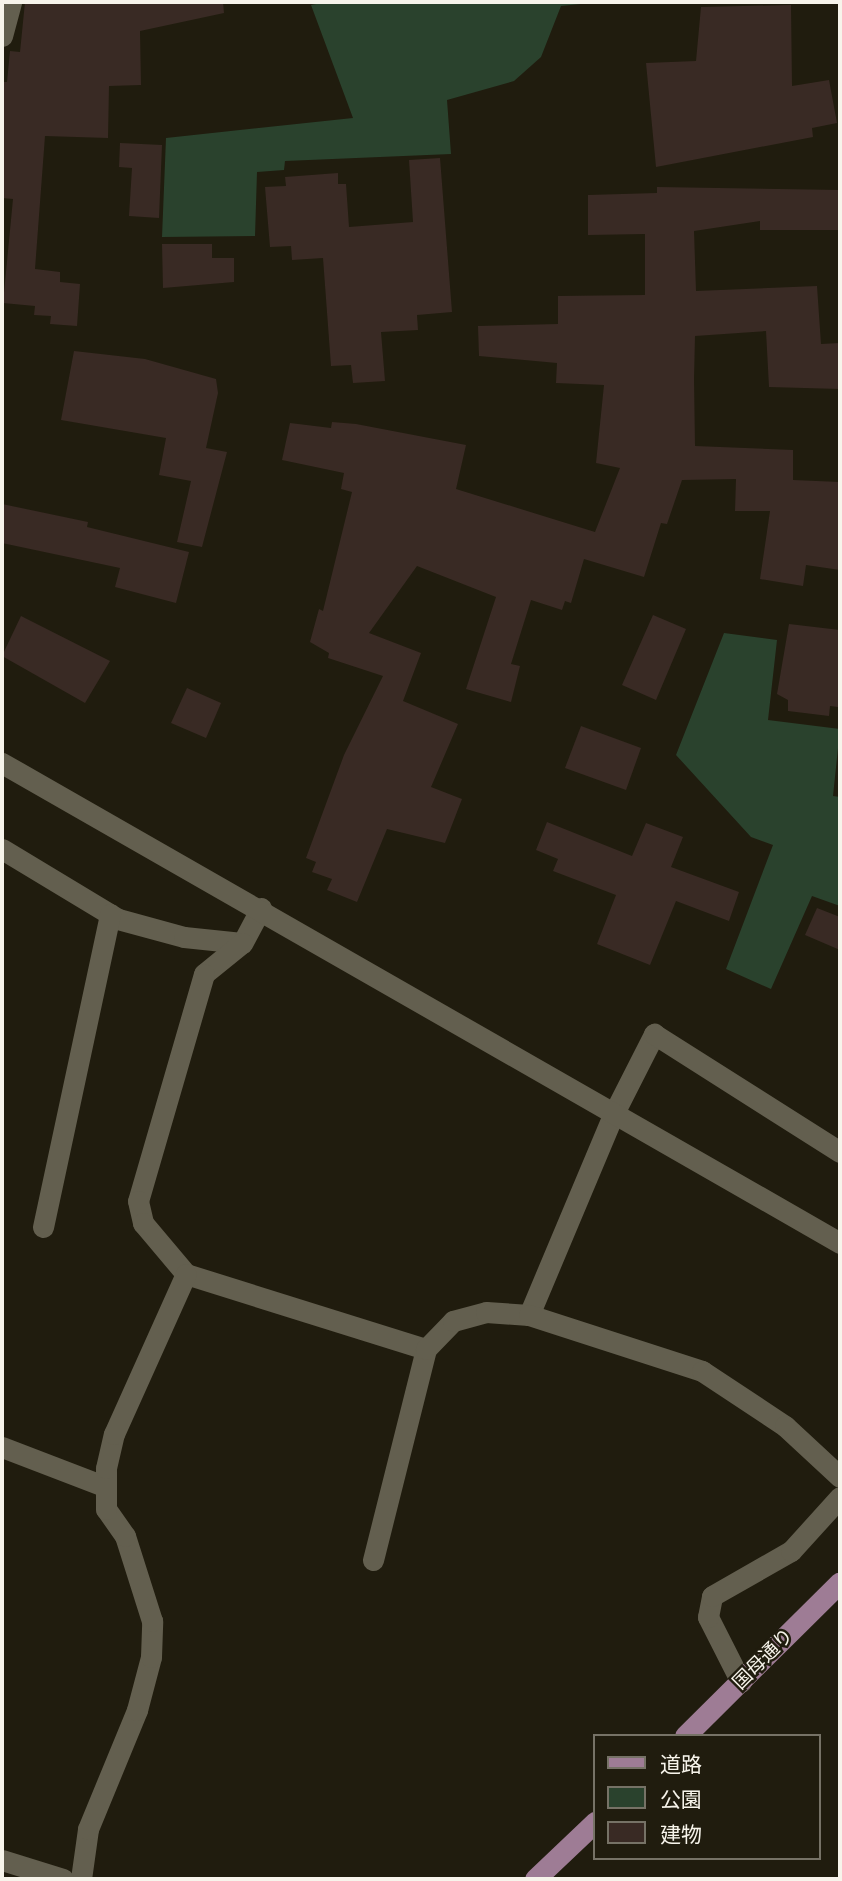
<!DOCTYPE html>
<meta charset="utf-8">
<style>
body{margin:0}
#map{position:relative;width:842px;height:1881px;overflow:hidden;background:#201c0e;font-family:Raleway,"Noto Sans JP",sans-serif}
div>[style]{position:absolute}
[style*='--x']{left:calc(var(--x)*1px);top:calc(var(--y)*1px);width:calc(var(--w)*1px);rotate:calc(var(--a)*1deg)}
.green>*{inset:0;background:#2a422d}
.building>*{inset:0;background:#392a24}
.minor>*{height:21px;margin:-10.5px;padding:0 10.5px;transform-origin:10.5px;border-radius:10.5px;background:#635f4f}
.tertiary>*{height:21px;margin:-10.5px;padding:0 10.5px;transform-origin:10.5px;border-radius:10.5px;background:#635f4f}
.primary>*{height:21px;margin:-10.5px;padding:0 10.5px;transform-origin:10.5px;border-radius:10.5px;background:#9e7c95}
span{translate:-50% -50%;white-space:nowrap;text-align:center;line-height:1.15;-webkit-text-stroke:5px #201c0e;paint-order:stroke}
.street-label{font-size:19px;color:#f7f4eb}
.frame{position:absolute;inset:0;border:4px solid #f7f4eb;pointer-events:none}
.legend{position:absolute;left:593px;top:1734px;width:228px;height:126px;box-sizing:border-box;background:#201c0e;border:2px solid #767266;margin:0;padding:9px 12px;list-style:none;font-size:21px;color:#f7f4eb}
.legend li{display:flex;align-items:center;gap:14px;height:35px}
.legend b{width:35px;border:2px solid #767266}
</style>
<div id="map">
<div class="green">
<div style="clip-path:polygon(326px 2px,600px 2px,561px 6px,541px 57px,514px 81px,447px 100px,451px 154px,285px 161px,284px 170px,257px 172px,255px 236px,162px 237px,166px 138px,353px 118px,311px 5px)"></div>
<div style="clip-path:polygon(724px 633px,777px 640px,768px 720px,840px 729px,833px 796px,840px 797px,840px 906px,812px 896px,771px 989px,726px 969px,773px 845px,751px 837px,676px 755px)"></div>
</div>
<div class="building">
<div style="clip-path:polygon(25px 2px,223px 2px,224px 13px,140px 31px,141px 85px,109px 86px,108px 138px,45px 136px,35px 269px,60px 272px,60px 282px,80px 284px,77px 326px,50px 324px,51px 316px,34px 315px,35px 306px,3px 303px,13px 199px,2px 198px,2px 82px,7px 82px,10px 51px,20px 52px)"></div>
<div style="clip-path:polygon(791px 5px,792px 86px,829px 80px,837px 123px,812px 128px,813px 137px,656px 167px,646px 63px,696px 61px,701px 7px)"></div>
<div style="clip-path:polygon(120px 143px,162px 145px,159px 218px,129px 216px,132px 168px,119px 167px)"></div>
<div style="clip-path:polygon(440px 158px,452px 312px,417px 315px,418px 330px,381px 332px,385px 381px,353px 383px,351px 365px,331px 366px,323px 258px,292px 260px,291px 246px,270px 247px,265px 187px,286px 186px,285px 177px,338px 173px,338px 184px,346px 184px,349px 227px,413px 222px,409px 160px)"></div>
<div style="clip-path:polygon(657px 187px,840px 190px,840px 230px,760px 230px,760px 221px,694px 231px,696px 291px,817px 286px,821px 344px,840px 343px,840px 389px,769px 387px,766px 331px,695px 336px,694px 379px,695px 446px,793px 450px,793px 480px,840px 482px,840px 570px,806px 565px,803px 586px,760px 579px,770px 511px,735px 511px,736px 479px,682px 480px,667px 524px,661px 523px,644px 577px,584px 559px,571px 603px,565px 601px,562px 610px,531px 600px,511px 664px,520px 666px,511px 702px,466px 689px,496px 597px,417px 566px,369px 633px,421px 653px,403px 701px,458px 724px,431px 787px,462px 799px,445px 843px,387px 829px,357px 902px,327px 890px,332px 879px,312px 872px,316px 862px,306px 858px,344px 755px,383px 676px,328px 658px,329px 653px,310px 642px,319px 609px,323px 611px,352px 492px,341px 489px,344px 473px,282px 460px,290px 423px,331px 428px,332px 422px,356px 424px,466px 445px,456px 489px,595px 532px,620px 468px,596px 463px,604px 385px,556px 383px,557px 363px,479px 356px,478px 326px,558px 324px,558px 296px,645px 295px,645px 234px,588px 235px,588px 195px,657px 193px)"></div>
<div style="clip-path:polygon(162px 244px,212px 244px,212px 258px,234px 258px,234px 282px,163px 288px)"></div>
<div style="clip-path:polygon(74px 351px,145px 359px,216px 379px,218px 393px,206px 448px,227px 452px,202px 547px,177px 542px,191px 481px,159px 475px,166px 438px,61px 420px)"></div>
<div style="clip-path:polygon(2px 504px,88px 522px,87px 527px,189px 552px,176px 603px,115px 587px,120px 568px,2px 543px)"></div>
<div style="clip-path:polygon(653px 615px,686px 629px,656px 700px,622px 685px)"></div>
<div style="clip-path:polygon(21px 616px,110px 661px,85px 703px,2px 656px)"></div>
<div style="clip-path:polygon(789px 624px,840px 630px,838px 707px,830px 706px,829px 716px,788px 711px,788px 700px,777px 694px)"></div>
<div style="clip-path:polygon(187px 688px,221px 703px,206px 738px,171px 723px)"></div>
<div style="clip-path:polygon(581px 726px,641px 748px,626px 790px,565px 768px)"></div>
<div style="clip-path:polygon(547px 822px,632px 856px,646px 823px,683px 837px,671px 867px,739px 892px,729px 921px,676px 901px,650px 965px,597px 944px,616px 895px,553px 871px,558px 859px,536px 850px)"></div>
<div style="clip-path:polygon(817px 908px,840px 917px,840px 950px,805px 935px)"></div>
</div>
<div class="minor">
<div style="--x:2;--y:36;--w:35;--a:-75"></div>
<div style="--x:2;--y:849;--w:135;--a:31.1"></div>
<div style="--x:118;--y:919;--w:68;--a:15.3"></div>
<div style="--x:184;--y:937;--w:58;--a:5.9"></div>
<div style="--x:261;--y:908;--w:40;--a:118"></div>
<div style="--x:242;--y:943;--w:49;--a:140.8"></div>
<div style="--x:204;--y:974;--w:236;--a:106.2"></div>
<div style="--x:138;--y:1201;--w:23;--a:77"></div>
<div style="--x:143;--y:1223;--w:67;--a:49.9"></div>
<div style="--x:186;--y:1274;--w:251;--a:17.4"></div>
<div style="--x:43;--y:1227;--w:320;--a:-77.9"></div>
<div style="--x:529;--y:1315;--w:219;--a:-67.2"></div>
<div style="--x:614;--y:1113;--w:89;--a:-63.1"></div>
<div style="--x:654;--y:1034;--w:220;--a:32.4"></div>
<div style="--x:2;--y:1447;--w:111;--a:21"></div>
<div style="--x:373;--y:1560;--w:218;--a:-75.9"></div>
<div style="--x:426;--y:1349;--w:39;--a:-46"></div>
<div style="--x:453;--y:1321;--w:34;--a:-15"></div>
<div style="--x:486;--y:1312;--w:43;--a:4"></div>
<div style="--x:529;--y:1315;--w:182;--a:17.9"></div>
<div style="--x:702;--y:1371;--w:100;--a:33.5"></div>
<div style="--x:785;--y:1426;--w:75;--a:42.8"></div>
<div style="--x:741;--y:1682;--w:73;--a:-116.9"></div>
<div style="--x:708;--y:1617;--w:21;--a:-79"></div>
<div style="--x:712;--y:1596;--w:91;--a:-29.7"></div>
<div style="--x:791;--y:1551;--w:73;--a:-47.8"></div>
<div style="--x:81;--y:1879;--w:50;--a:-82"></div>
<div style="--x:88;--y:1829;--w:129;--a:-67.6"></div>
<div style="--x:137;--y:1710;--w:55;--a:-75.2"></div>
<div style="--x:151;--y:1657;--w:36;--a:-88"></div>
<div style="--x:152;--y:1621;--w:89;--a:-107.6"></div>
<div style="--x:125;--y:1536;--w:33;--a:-125"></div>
<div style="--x:106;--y:1509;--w:41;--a:-90"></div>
<div style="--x:106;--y:1468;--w:35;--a:-77"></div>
<div style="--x:114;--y:1434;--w:175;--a:-65.8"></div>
</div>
<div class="tertiary">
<div style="--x:2;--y:763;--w:966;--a:29.8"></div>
<div style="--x:2;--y:1860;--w:64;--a:17.3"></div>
</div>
<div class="primary">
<div style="--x:685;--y:1736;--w:218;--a:-44.8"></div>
<div style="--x:535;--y:1879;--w:83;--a:-43.5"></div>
</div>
<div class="street-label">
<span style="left:763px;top:1659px;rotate:-45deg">国母通り</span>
</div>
<div class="frame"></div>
<ul class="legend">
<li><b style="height:9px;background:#9e7c95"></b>道路</li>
<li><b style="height:19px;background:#2a422d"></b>公園</li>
<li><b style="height:19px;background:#392a24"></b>建物</li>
</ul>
</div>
